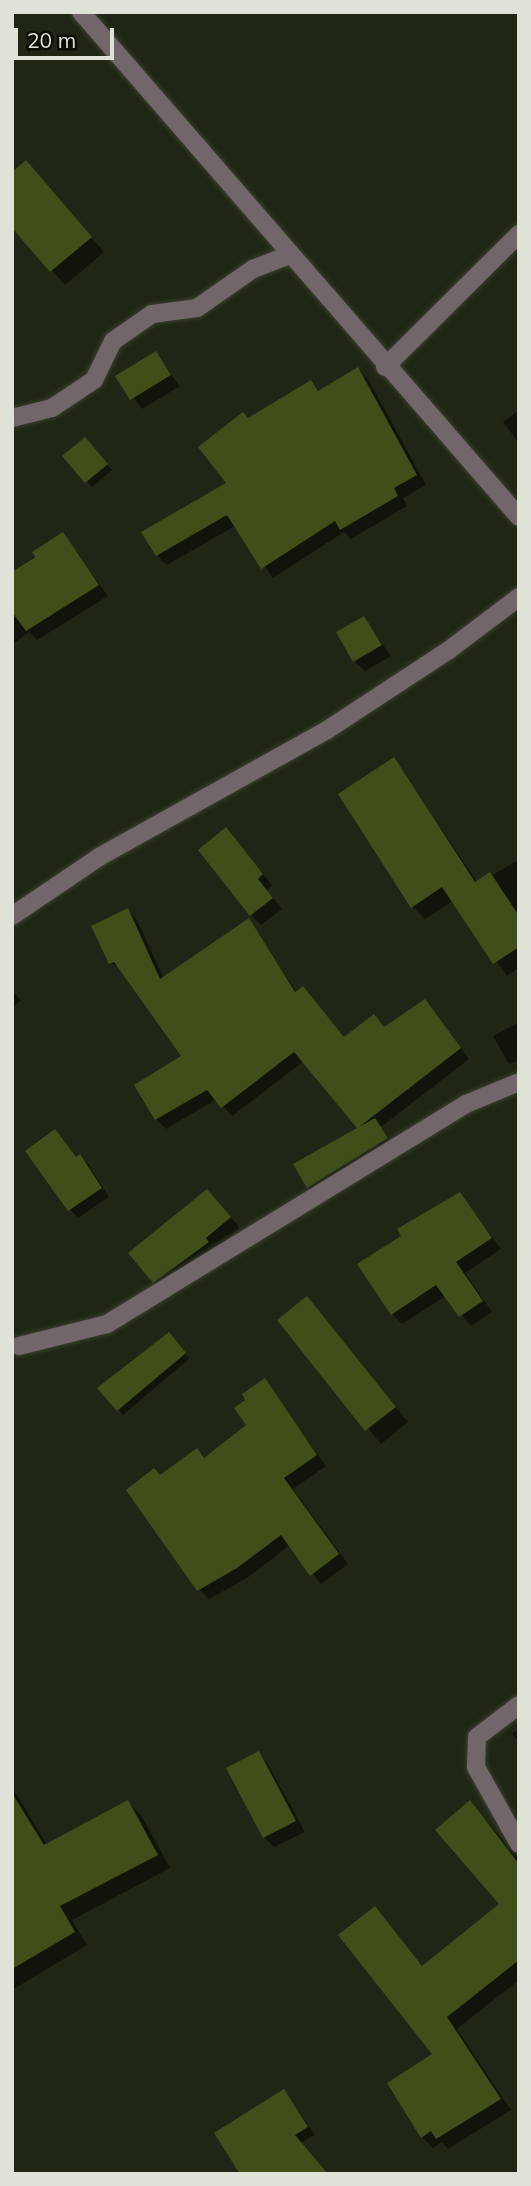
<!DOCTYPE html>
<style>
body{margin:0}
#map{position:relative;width:531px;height:2186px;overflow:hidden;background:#202615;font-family:Mulish,sans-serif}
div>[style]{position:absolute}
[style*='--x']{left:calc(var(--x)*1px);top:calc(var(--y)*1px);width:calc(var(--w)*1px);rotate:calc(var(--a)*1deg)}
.shadow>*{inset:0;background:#0007}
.building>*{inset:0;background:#404f1a}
.roads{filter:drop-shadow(0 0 2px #3b4030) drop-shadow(0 0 2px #3b4030)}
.minor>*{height:18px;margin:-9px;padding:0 9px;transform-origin:9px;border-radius:9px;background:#71676a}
span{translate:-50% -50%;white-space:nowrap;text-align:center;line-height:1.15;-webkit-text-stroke:5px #0b0e07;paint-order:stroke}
.frame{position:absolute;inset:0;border:14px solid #dee2d7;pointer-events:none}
.scale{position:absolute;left:14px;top:28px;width:100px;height:32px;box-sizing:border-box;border:4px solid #dee2d7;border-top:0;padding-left:9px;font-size:21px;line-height:24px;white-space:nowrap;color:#dee2d7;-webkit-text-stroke:5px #0b0e07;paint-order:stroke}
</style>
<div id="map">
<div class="shadow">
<div style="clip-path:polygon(26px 163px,104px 252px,65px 285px,12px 225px)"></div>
<div style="clip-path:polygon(155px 353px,180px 386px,142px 409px,118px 377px)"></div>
<div style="clip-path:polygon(358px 369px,368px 379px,426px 485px,403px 498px,407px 506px,351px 539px,344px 532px,273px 578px,235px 526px,167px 565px,157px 555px,229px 484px,249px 420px,311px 383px,320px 391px)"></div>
<div style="clip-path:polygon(519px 410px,519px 443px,503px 422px)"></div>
<div style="clip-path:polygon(90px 444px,112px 470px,92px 487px,65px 456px)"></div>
<div style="clip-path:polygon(63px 534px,108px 596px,37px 640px,29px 632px,12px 645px,12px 573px)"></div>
<div style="clip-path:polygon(364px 618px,391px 656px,365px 671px,354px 661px)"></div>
<div style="clip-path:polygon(394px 759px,478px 883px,519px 860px,519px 968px,507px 976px,453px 901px,425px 919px,412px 906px)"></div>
<div style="clip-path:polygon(226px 829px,272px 885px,267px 890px,282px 909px,261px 925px,251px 915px)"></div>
<div style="clip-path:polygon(127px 910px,137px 920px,164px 979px,248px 920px,297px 993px,303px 988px,345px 1038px,385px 1028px,424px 1001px,469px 1059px,381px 1127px,397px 1149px,318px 1197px,308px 1187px,359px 1129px,304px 1061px,232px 1116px,217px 1099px,166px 1129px,156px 1119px,136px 1086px,183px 1057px,123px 971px,111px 963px)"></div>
<div style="clip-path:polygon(12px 989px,21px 1001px,12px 1007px)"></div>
<div style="clip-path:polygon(518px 1023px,519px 1060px,509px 1064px,493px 1036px)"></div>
<div style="clip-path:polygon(55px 1131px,77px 1158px,80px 1156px,88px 1164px,109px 1197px,78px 1218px,70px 1209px)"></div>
<div style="clip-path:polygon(460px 1194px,501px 1249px,465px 1273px,492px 1312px,471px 1326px,446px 1296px,402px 1324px,392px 1314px,404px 1236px)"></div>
<div style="clip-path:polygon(217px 1202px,240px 1228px,164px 1292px,154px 1281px)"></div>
<div style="clip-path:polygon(307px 1299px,408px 1422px,381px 1444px,279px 1321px)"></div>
<div style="clip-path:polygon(174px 1340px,189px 1359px,123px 1415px,100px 1389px)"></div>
<div style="clip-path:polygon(265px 1381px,326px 1466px,293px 1489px,348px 1564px,321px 1584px,290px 1545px,247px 1578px,209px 1599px,199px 1589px,161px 1477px,205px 1459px,248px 1425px,248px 1400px)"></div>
<div style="clip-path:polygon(519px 1729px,519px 1743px,512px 1734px)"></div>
<div style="clip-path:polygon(258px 1753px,268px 1764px,305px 1832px,274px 1847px,264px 1837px)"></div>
<div style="clip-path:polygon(12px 1787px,47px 1845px,128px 1802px,141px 1815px,170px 1868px,72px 1920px,87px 1945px,12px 1990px)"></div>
<div style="clip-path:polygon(470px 1803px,519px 1858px,519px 1980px,457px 2029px,511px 2110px,448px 2149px,442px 2142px,433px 2148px,422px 2137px,434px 2054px,375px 1909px,423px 1967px,501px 1905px)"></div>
<div style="clip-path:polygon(284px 2091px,315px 2135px,242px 2174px)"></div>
</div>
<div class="building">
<div style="clip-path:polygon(26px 160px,92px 237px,50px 272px,12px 228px,12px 172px)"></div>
<div style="clip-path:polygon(156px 351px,171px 375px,130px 400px,115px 376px)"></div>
<div style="clip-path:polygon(358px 367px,417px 475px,394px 488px,398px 496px,340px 530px,335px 521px,261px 569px,227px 515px,156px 556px,141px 532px,226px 483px,198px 447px,243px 412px,248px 418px,311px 380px,318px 391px)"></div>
<div style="clip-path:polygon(85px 437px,108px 464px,85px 483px,62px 456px)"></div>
<div style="clip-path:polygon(63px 532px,99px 585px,26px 631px,12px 612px,12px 572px,35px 557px,32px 552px)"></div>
<div style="clip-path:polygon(364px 616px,382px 645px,353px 662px,336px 632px)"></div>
<div style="clip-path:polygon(394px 757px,475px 882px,490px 872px,519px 916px,519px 947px,493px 964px,442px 887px,411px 908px,338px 794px)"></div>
<div style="clip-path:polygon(226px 827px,263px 874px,258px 879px,273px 898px,250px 916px,198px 850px)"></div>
<div style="clip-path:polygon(128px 908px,160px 979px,249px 918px,295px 992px,303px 986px,344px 1037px,374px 1014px,384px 1027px,425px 999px,461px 1048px,359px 1127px,375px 1118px,388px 1138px,307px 1188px,293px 1164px,357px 1128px,294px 1052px,221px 1108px,207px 1090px,155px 1120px,134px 1085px,181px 1056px,114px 962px,109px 964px,91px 926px)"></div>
<div style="clip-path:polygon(55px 1129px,76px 1157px,80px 1154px,102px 1188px,68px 1211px,25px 1151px)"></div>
<div style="clip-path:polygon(207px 1189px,231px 1217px,206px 1238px,209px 1242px,153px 1283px,128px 1253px)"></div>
<div style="clip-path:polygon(460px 1192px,492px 1238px,456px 1262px,483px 1301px,459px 1317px,436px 1285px,391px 1315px,357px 1264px,401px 1236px,397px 1229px)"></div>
<div style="clip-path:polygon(307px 1296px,396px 1407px,365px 1431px,277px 1320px)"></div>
<div style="clip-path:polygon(169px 1332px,186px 1353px,117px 1411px,97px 1388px)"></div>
<div style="clip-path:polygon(265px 1378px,317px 1455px,284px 1478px,339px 1554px,310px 1576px,281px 1535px,237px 1568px,197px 1591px,126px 1490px,154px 1468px,160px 1475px,197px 1448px,204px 1458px,246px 1425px,234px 1408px,245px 1400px,242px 1394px)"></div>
<div style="clip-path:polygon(259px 1751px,296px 1821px,263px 1838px,226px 1768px)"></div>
<div style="clip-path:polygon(12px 1793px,44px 1845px,128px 1800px,158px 1855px,60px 1906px,75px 1932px,12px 1969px)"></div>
<div style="clip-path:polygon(470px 1800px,519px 1864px,519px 1960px,447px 2017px,501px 2099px,436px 2139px,431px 2131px,421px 2138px,387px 2083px,432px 2054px,338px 1935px,375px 1906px,422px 1966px,499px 1904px,435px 1830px)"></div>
<div style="clip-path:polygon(284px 2089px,308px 2127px,295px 2135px,328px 2174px,240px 2174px,214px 2133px)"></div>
</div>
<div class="roads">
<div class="minor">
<div style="--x:81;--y:12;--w:668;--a:49.06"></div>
<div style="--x:385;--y:367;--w:189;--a:-44.8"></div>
<div style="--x:12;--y:418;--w:41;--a:-14"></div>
<div style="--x:52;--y:408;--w:50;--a:-33.7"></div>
<div style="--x:94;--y:380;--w:43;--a:-64"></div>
<div style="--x:113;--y:341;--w:47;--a:-34.7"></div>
<div style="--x:152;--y:314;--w:45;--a:-7.6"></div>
<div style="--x:197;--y:308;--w:68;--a:-34.9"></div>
<div style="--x:253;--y:269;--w:39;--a:-21"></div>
<div style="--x:12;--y:916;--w:105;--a:-34.1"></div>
<div style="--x:99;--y:857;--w:261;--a:-29.1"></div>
<div style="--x:327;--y:730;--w:146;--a:-33.3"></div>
<div style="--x:449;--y:650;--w:88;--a:-37.1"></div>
<div style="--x:19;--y:1346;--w:91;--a:-14"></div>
<div style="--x:107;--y:1324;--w:421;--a:-31.5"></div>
<div style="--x:466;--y:1104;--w:57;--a:-22.5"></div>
<div style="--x:519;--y:1705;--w:53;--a:142.7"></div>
<div style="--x:477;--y:1737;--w:30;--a:92"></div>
<div style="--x:476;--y:1767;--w:88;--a:60.8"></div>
</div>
</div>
<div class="frame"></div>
<div class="scale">20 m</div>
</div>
